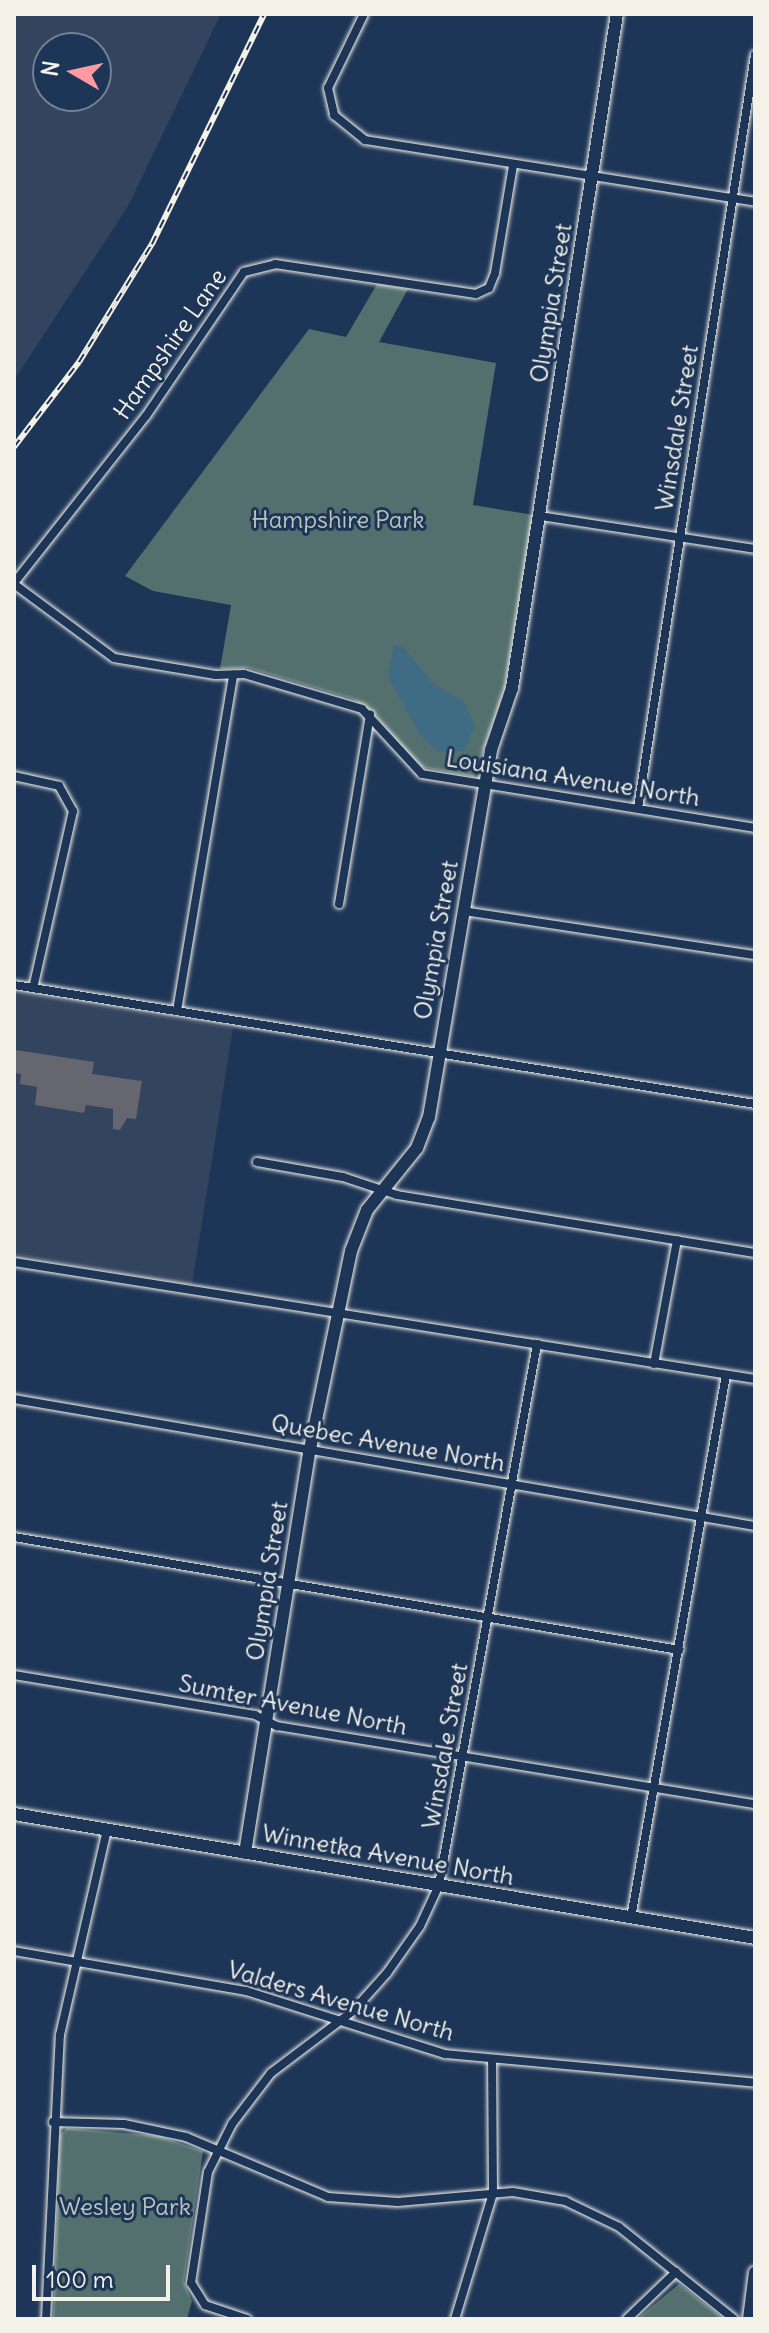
<!DOCTYPE html>
<style>
body{margin:0}
#map{position:relative;width:769px;height:2333px;overflow:hidden;background:#1d3557;font-family:Delius,sans-serif}
div>[style]{position:absolute}
[style*='--x']{left:calc(var(--x)*1px);top:calc(var(--y)*1px);width:calc(var(--w)*1px);rotate:calc(var(--a)*1deg)}
.built>*{inset:0;background:#33445e}
.green>*{inset:0;background:#53706e}
.water>*{inset:0;background:#3f6b84}
.building>*{inset:0;background:#65666f}
.roads{filter:drop-shadow(0 0 2px #f4f1e8) drop-shadow(0 0 2px #f4f1e8)}
.street>*{height:8px;margin:-4px;padding:0 4px;transform-origin:4px;border-radius:4px;background:#1d3557}
.secondary>*{height:12px;margin:-6px;padding:0 6px;transform-origin:6px;border-radius:6px;background:#1d3557}
.rail>*{height:6px;margin-top:-3px;transform-origin:0;background:repeating-linear-gradient(90deg,#1d3557 0 9px,#f4f1e8 0 18px);box-sizing:border-box;border-block:2px solid #f4f1e8}
span{translate:-50% -50%;white-space:nowrap;text-align:center;line-height:1.15;-webkit-text-stroke:6px #1d3557;paint-order:stroke}
.street-label{font-size:24px;color:#f4f1e8}
.park-label{font-size:24px;color:#bcc4bd}
.frame{position:absolute;inset:0;border:16px solid #f4f1e8;pointer-events:none}
.north{position:absolute;left:32px;top:32px;width:80px;height:80px;box-sizing:border-box;background:#1d3557;border:2px solid #738091;border-radius:50%;rotate:279deg;font-size:22px;font-weight:700;line-height:32px;text-align:center;color:#f4f1e8}
.north::after{content:'';display:block;margin:auto;width:28px;height:36px;background:#ff9aa2;clip-path:polygon(50% 0,100% 100%,50% 72%,0 100%)}
.scale{position:absolute;left:32px;top:2265px;width:138px;height:36px;box-sizing:border-box;border:4px solid #f4f1e8;border-top:0;padding-left:10px;font-size:24px;line-height:28px;white-space:nowrap;color:#f4f1e8;-webkit-text-stroke:6px #1d3557;paint-order:stroke}
</style>
<div id="map">
<div class="built">
<div style="clip-path:polygon(evenodd,14px 14px,221px 14px,127px 208px,14px 380px,14px 14px,48px 48px,96px 48px,96px 96px,48px 96px,48px 48px)"></div>
<div style="clip-path:polygon(14px 992px,233px 1028px,192px 1285px,14px 1254px)"></div>
</div>
<div class="green">
<div style="clip-path:polygon(377px 284px,408px 289px,379px 342px,496px 363px,473px 505px,533px 515px,505px 689px,474px 777px,416px 766px,372px 711px,353px 699px,248px 668px,220px 669px,231px 605px,153px 591px,125px 576px,309px 329px,346px 337px)"></div>
<div style="clip-path:polygon(67px 2128px,158px 2136px,203px 2151px,184px 2281px,192px 2301px,187px 2319px,53px 2319px,60px 2134px)"></div>
<div style="clip-path:polygon(679px 2284px,724px 2319px,637px 2319px)"></div>
</div>
<div class="water">
<div style="clip-path:polygon(394px 645px,404px 648px,432px 683px,464px 702px,475px 725px,464px 751px,437px 752px,419px 733px,388px 677px)"></div>
</div>
<div class="building">
<div style="clip-path:polygon(16px 1050px,94px 1062px,92px 1074px,142px 1081px,136px 1119px,127px 1118px,120px 1130px,113px 1129px,113px 1109px,86px 1105px,84px 1113px,35px 1105px,37px 1087px,20px 1084px,21px 1074px,14px 1073px)"></div>
</div>
<div class="roads">
<div class="street">
<div style="--x:364;--y:14;--w:82;--a:115.9"></div>
<div style="--x:328;--y:88;--w:28;--a:77"></div>
<div style="--x:334;--y:115;--w:40;--a:39"></div>
<div style="--x:365;--y:140;--w:395;--a:9"></div>
<div style="--x:540;--y:516;--w:218;--a:8.7"></div>
<div style="--x:14;--y:583;--w:213;--a:-51.7"></div>
<div style="--x:146;--y:416;--w:174;--a:-55.8"></div>
<div style="--x:244;--y:272;--w:32;--a:-14"></div>
<div style="--x:275;--y:264;--w:203;--a:8.5"></div>
<div style="--x:476;--y:294;--w:14;--a:-25"></div>
<div style="--x:489;--y:288;--w:16;--a:-68"></div>
<div style="--x:495;--y:273;--w:109;--a:-80.5"></div>
<div style="--x:14;--y:584;--w:124;--a:36.5"></div>
<div style="--x:114;--y:658;--w:103;--a:9.5"></div>
<div style="--x:216;--y:675;--w:28;--a:-2"></div>
<div style="--x:244;--y:674;--w:123;--a:16.5"></div>
<div style="--x:362;--y:709;--w:88;--a:47.3"></div>
<div style="--x:422;--y:774;--w:337;--a:9.2"></div>
<div style="--x:14;--y:776;--w:46;--a:12.5"></div>
<div style="--x:59;--y:786;--w:29;--a:61"></div>
<div style="--x:73;--y:811;--w:181;--a:102.7"></div>
<div style="--x:638;--y:808;--w:762;--a:-81.17"></div>
<div style="--x:339;--y:904;--w:192;--a:-80.7"></div>
<div style="--x:463;--y:911;--w:295;--a:8.6"></div>
<div style="--x:14;--y:985;--w:750;--a:9.12"></div>
<div style="--x:177;--y:1011;--w:341;--a:-80.5"></div>
<div style="--x:257;--y:1162;--w:87;--a:9.9"></div>
<div style="--x:343;--y:1177;--w:57;--a:18.4"></div>
<div style="--x:397;--y:1195;--w:363;--a:9.2"></div>
<div style="--x:14;--y:1262;--w:750;--a:8.97"></div>
<div style="--x:654;--y:1364;--w:126;--a:-79.5"></div>
<div style="--x:14;--y:1399;--w:752;--a:9.73"></div>
<div style="--x:14;--y:1537;--w:675;--a:9.64"></div>
<div style="--x:14;--y:1675;--w:244;--a:9.4"></div>
<div style="--x:255;--y:1715;--w:25;--a:27"></div>
<div style="--x:277;--y:1726;--w:484;--a:9.3"></div>
<div style="--x:631;--y:1918;--w:551;--a:-80.08"></div>
<div style="--x:14;--y:1951;--w:235;--a:9.8"></div>
<div style="--x:246;--y:1991;--w:209;--a:17.6"></div>
<div style="--x:445;--y:2054;--w:311;--a:5.3"></div>
<div style="--x:53;--y:2122;--w:71;--a:1.6"></div>
<div style="--x:124;--y:2124;--w:63;--a:11.8"></div>
<div style="--x:186;--y:2137;--w:154;--a:22.9"></div>
<div style="--x:328;--y:2197;--w:70;--a:4.1"></div>
<div style="--x:398;--y:2202;--w:115;--a:-5"></div>
<div style="--x:513;--y:2192;--w:53;--a:9.8"></div>
<div style="--x:565;--y:2201;--w:60;--a:25.7"></div>
<div style="--x:619;--y:2227;--w:147;--a:38.7"></div>
<div style="--x:46;--y:2319;--w:284;--a:-87.2"></div>
<div style="--x:60;--y:2035;--w:211;--a:-77.1"></div>
<div style="--x:247;--y:2319;--w:44;--a:-161.6"></div>
<div style="--x:205;--y:2305;--w:26;--a:-122"></div>
<div style="--x:191;--y:2283;--w:112;--a:-81.3"></div>
<div style="--x:208;--y:2172;--w:54;--a:-63.4"></div>
<div style="--x:232;--y:2124;--w:64;--a:-52.6"></div>
<div style="--x:271;--y:2073;--w:103;--a:-37.1"></div>
<div style="--x:353;--y:2011;--w:51;--a:-48.2"></div>
<div style="--x:387;--y:1973;--w:57;--a:-54.9"></div>
<div style="--x:420;--y:1926;--w:45;--a:-65.1"></div>
<div style="--x:439;--y:1885;--w:550;--a:-79.73"></div>
<div style="--x:455;--y:2319;--w:132;--a:-73.2"></div>
<div style="--x:493;--y:2193;--w:132;--a:-90.4"></div>
<div style="--x:627;--y:2319;--w:68;--a:-43.8"></div>
</div>
<div class="secondary">
<div style="--x:14;--y:1814;--w:751;--a:9.5"></div>
<div style="--x:245;--y:1853;--w:409;--a:-80.9"></div>
<div style="--x:310;--y:1449;--w:202;--a:-78.3"></div>
<div style="--x:351;--y:1251;--w:44;--a:-68.7"></div>
<div style="--x:367;--y:1210;--w:80;--a:-51.1"></div>
<div style="--x:417;--y:1148;--w:33;--a:-69"></div>
<div style="--x:429;--y:1117;--w:372;--a:-80.4"></div>
<div style="--x:491;--y:750;--w:65;--a:-71.3"></div>
<div style="--x:512;--y:688;--w:682;--a:-81.15"></div>
<div style="--x:749;--y:2319;--w:47;--a:-82.7"></div>
</div>
</div>
<div class="rail">
<div style="--x:14;--y:447;--w:107;--a:-52.6"></div>
<div style="--x:79;--y:362;--w:139;--a:-58.3"></div>
<div style="--x:152;--y:244;--w:256;--a:-64"></div>
</div>
<div class="street-label">
<span style="left:551px;top:303px;rotate:-81deg">Olympia Street</span>
<span style="left:170px;top:344px;rotate:-55deg">Hampshire Lane</span>
<span style="left:677px;top:428px;rotate:-81deg">Winsdale Street</span>
<span style="left:573px;top:778px;rotate:9deg">Louisiana Avenue North</span>
<span style="left:436px;top:940px;rotate:-80deg">Olympia Street</span>
<span style="left:388px;top:1443px;rotate:10deg">Quebec Avenue North</span>
<span style="left:267px;top:1581px;rotate:-81deg">Olympia Street</span>
<span style="left:293px;top:1705px;rotate:11deg">Sumter Avenue North</span>
<span style="left:445px;top:1746px;rotate:-80deg">Winsdale Street</span>
<span style="left:388px;top:1855px;rotate:10deg">Winnetka Avenue North</span>
<span style="left:341px;top:2001px;rotate:16deg">Valders Avenue North</span>
</div>
<div class="park-label">
<span style="left:338px;top:520px">Hampshire Park</span>
<span style="left:125px;top:2207px">Wesley Park</span>
</div>
<div class="frame"></div>
<div class="north">N</div>
<div class="scale">100 m</div>
</div>
